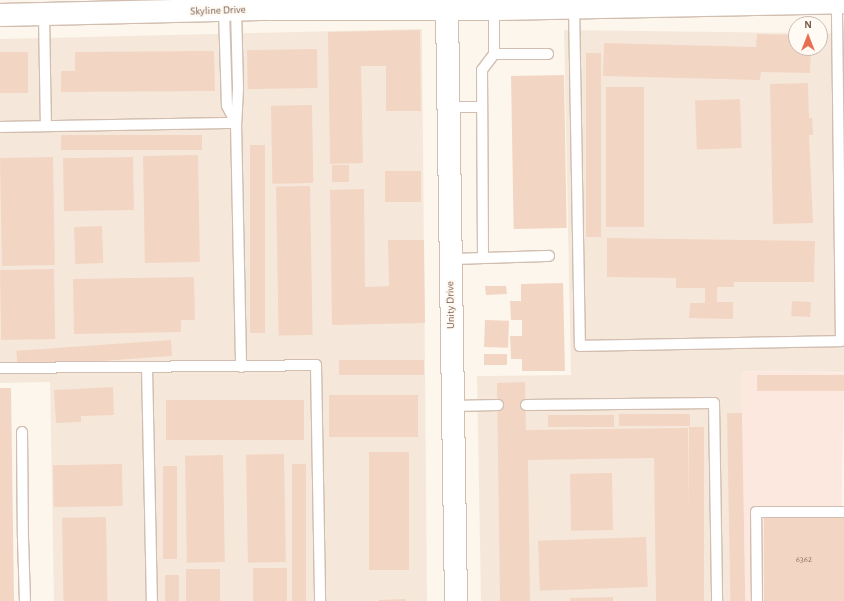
<!DOCTYPE html>
<style>
body{margin:0}
#map{position:relative;width:844px;height:601px;overflow:hidden;background:#fdf6ec;font-family:"Alegreya Sans",sans-serif}
div>[style]{position:absolute}
.residential>*{inset:0;background:#f5e8da}
.commercial>*{inset:0;background:#fde8e0;transform-origin:0 0}
.building>*{inset:0;background:#f3d5c3;transform-origin:0 0}
.roads{filter:drop-shadow(1px 0 #d1beb0) drop-shadow(-1px 0 #d1beb0) drop-shadow(0 1px #d1beb0) drop-shadow(0 -1px #d1beb0)}
.lane>*{height:10px;margin:-5px;padding:0 5px;transform-origin:5px;border-radius:5px;background:#fff}
.secondary>*{height:22px;margin:-11px;padding:0 11px;transform-origin:11px;border-radius:11px;background:#fff}
span{translate:-50% -50%;white-space:nowrap;text-align:center;line-height:1.15;-webkit-text-stroke:4px #fffaf3;paint-order:stroke}
.number-label{font-size:9px;color:#987a6a}
.number-label span{-webkit-text-stroke-width:0}
.street-label{font-size:11px;color:#7a5c4d}
.north{position:absolute;left:788px;top:16px;width:40px;height:40px;box-sizing:border-box;background:#fffaf3;border:1px solid #cabbb1;border-radius:50%;rotate:0deg;font-size:11px;font-weight:700;line-height:16px;text-align:center;color:#7a5c4d}
.north::after{content:'';display:block;margin:auto;width:14px;height:18px;background:#e76f51;clip-path:polygon(50% 0,100% 100%,50% 72%,0 100%)}
</style>
<div id="map">
<div class="residential">
<div style="clip-path:polygon(422px 29px,427px 601px,54px 601px,50px 382px,0 383px,0 39px)"></div>
<div style="clip-path:polygon(564px 30px,796px 33px,796px 48px,820px 48px,820px 33px,844px 34px,844px 372px,742px 371px,746px 601px,481px 601px,477px 376px,571px 375px)"></div>
</div>
<div class="commercial">
<div style="left:742px;top:371px;width:102px;height:230px;rotate:1deg"></div>
</div>
<div class="building">
<div style="clip-path:polygon(420px 30px,421px 111px,386px 111px,386px 66px,361px 66px,363px 163px,330px 164px,328px 32px)"></div>
<div style="clip-path:polygon(757px 34px,796px 35px,796px 48px,811px 48px,810px 73px,761px 72px,760px 80px,603px 76px,604px 43px,756px 47px)"></div>
<div style="left:317px;top:49px;width:39px;height:70px;rotate:89deg"></div>
<div style="clip-path:polygon(214px 51px,215px 91px,61px 92px,61px 71px,75px 71px,75px 52px)"></div>
<div style="left:28px;top:52px;width:41px;height:28px;rotate:90deg"></div>
<div style="left:586px;top:53px;width:15px;height:184px"></div>
<div style="left:564px;top:75px;width:153px;height:53px;rotate:89deg"></div>
<div style="clip-path:polygon(808px 83px,809px 118px,812px 118px,813px 135px,809px 135px,813px 223px,773px 224px,770px 84px)"></div>
<div style="left:606px;top:87px;width:38px;height:140px"></div>
<div style="left:740px;top:99px;width:49px;height:45px;rotate:88deg"></div>
<div style="left:312px;top:105px;width:78px;height:41px;rotate:89deg"></div>
<div style="left:202px;top:135px;width:15px;height:141px;rotate:90deg"></div>
<div style="left:250px;top:145px;width:15px;height:188px"></div>
<div style="left:198px;top:155px;width:107px;height:55px;rotate:89deg"></div>
<div style="left:53px;top:157px;width:108px;height:53px;rotate:89deg"></div>
<div style="left:133px;top:157px;width:53px;height:70px;rotate:89deg"></div>
<div style="left:332px;top:165px;width:17px;height:17px"></div>
<div style="left:421px;top:171px;width:31px;height:36px;rotate:90deg"></div>
<div style="left:310px;top:186px;width:149px;height:34px;rotate:89deg"></div>
<div style="clip-path:polygon(364px 189px,365px 287px,389px 286px,388px 240px,424px 240px,425px 323px,332px 325px,330px 190px)"></div>
<div style="left:102px;top:226px;width:37px;height:28px;rotate:88deg"></div>
<div style="clip-path:polygon(607px 238px,815px 241px,814px 282px,734px 282px,734px 287px,717px 287px,717px 302px,733px 302px,733px 319px,689px 318px,690px 303px,705px 303px,705px 288px,676px 288px,676px 278px,607px 277px)"></div>
<div style="left:54px;top:269px;width:70px;height:54px;rotate:89deg"></div>
<div style="clip-path:polygon(194px 277px,195px 320px,181px 320px,181px 332px,74px 334px,73px 279px)"></div>
<div style="clip-path:polygon(563px 283px,565px 371px,522px 371px,522px 359px,511px 359px,510px 336px,522px 336px,522px 320px,511px 320px,510px 301px,521px 301px,521px 284px)"></div>
<div style="clip-path:polygon(485px 286px,506px 286px,507px 294px,486px 295px)"></div>
<div style="left:792px;top:301px;width:19px;height:15px;rotate:3deg"></div>
<div style="left:485px;top:320px;width:24px;height:27px;rotate:2deg"></div>
<div style="left:171px;top:340px;width:16px;height:155px;rotate:86deg"></div>
<div style="left:484px;top:354px;width:23px;height:11px"></div>
<div style="left:424px;top:360px;width:15px;height:85px;rotate:90deg"></div>
<div style="left:844px;top:375px;width:16px;height:87px;rotate:90deg"></div>
<div style="clip-path:polygon(525px 382px,526px 430px,688px 428px,690px 601px,656px 601px,654px 458px,528px 460px,530px 601px,500px 601px,497px 383px)"></div>
<div style="clip-path:polygon(113px 387px,114px 415px,81px 416px,81px 422px,56px 423px,54px 390px)"></div>
<div style="clip-path:polygon(0 388px,11px 388px,14px 601px,0 601px)"></div>
<div style="left:418px;top:395px;width:42px;height:89px;rotate:90deg"></div>
<div style="left:304px;top:400px;width:40px;height:138px;rotate:90deg"></div>
<div style="left:742px;top:413px;width:188px;height:15px;rotate:89deg"></div>
<div style="left:690px;top:414px;width:12px;height:71px;rotate:90deg"></div>
<div style="left:614px;top:415px;width:12px;height:66px;rotate:90deg"></div>
<div style="left:689px;top:427px;width:15px;height:174px"></div>
<div style="left:369px;top:452px;width:40px;height:118px"></div>
<div style="left:284px;top:454px;width:108px;height:38px;rotate:89deg"></div>
<div style="left:223px;top:455px;width:107px;height:38px;rotate:89deg"></div>
<div style="left:122px;top:464px;width:42px;height:69px;rotate:89deg"></div>
<div style="left:292px;top:464px;width:14px;height:137px"></div>
<div style="left:163px;top:466px;width:14px;height:93px"></div>
<div style="left:612px;top:473px;width:57px;height:42px;rotate:89deg"></div>
<div style="left:106px;top:517px;width:84px;height:44px;rotate:89deg"></div>
<div style="left:844px;top:517px;width:84px;height:80px;rotate:90deg"></div>
<div style="left:646px;top:537px;width:50px;height:108px;rotate:88deg"></div>
<div style="left:253px;top:568px;width:34px;height:33px"></div>
<div style="left:220px;top:569px;width:32px;height:34px;rotate:90deg"></div>
<div style="left:165px;top:575px;width:14px;height:26px"></div>
<div style="clip-path:polygon(613px 597px,613px 601px,570px 601px,570px 598px)"></div>
<div style="clip-path:polygon(405px 599px,406px 601px,379px 601px,379px 600px)"></div>
</div>
<div class="roads">
<div class="lane">
<div style="left:574px;top:7px;width:339px;rotate:89deg"></div>
<div style="left:580px;top:346px;width:261px;rotate:-1.1deg"></div>
<div style="left:841px;top:341px;width:338px;rotate:-90.7deg"></div>
<div style="left:236px;top:10px;width:79px;rotate:88.5deg"></div>
<div style="left:238px;top:89px;width:34px;rotate:93deg"></div>
<div style="left:236px;top:123px;width:244px;rotate:88.8deg"></div>
<div style="left:224px;top:11px;width:95px;rotate:88.2deg"></div>
<div style="left:227px;top:106px;width:19px;rotate:62deg"></div>
<div style="left:44px;top:15px;width:111px;rotate:89deg"></div>
<div style="left:494px;top:54px;width:54px"></div>
<div style="left:449px;top:107px;width:33px"></div>
<div style="left:0;top:127px;width:236px;rotate:-1deg"></div>
<div style="left:483px;top:258px;width:188px;rotate:-90.3deg"></div>
<div style="left:482px;top:70px;width:20px;rotate:-53deg"></div>
<div style="left:494px;top:54px;width:45px;rotate:-90deg"></div>
<div style="left:451px;top:259px;width:98px;rotate:-1.8deg"></div>
<div style="left:147px;top:367px;width:234px;rotate:88.8deg"></div>
<div style="left:0;top:368px;width:316px;rotate:-0.5deg"></div>
<div style="left:316px;top:365px;width:236px;rotate:89deg"></div>
<div style="left:526px;top:405px;width:188px;rotate:-0.6deg"></div>
<div style="left:714px;top:403px;width:198px;rotate:89.1deg"></div>
<div style="left:453px;top:406px;width:45px;rotate:-1.3deg"></div>
<div style="left:22px;top:432px;width:106px;rotate:89.5deg"></div>
<div style="left:23px;top:538px;width:63px;rotate:88.2deg"></div>
<div style="left:757px;top:601px;width:89px;rotate:-90.6deg"></div>
<div style="left:756px;top:512px;width:88px"></div>
</div>
<div class="secondary">
<div style="left:447px;top:9px;width:592px;rotate:89.13deg"></div>
<div style="left:0;top:15px;width:271px;rotate:-1.3deg"></div>
<div style="left:271px;top:9px;width:223px"></div>
<div style="left:494px;top:9px;width:350px;rotate:-1.1deg"></div>
</div>
</div>
<div class="number-label">
<span style="left:804px;top:560px">6362</span>
</div>
<div class="street-label">
<span style="left:218px;top:11px;rotate:-2deg">Skyline Drive</span>
<span style="left:451px;top:305px;rotate:-91deg">Unity Drive</span>
</div>
<div class="north">N</div>
</div>
